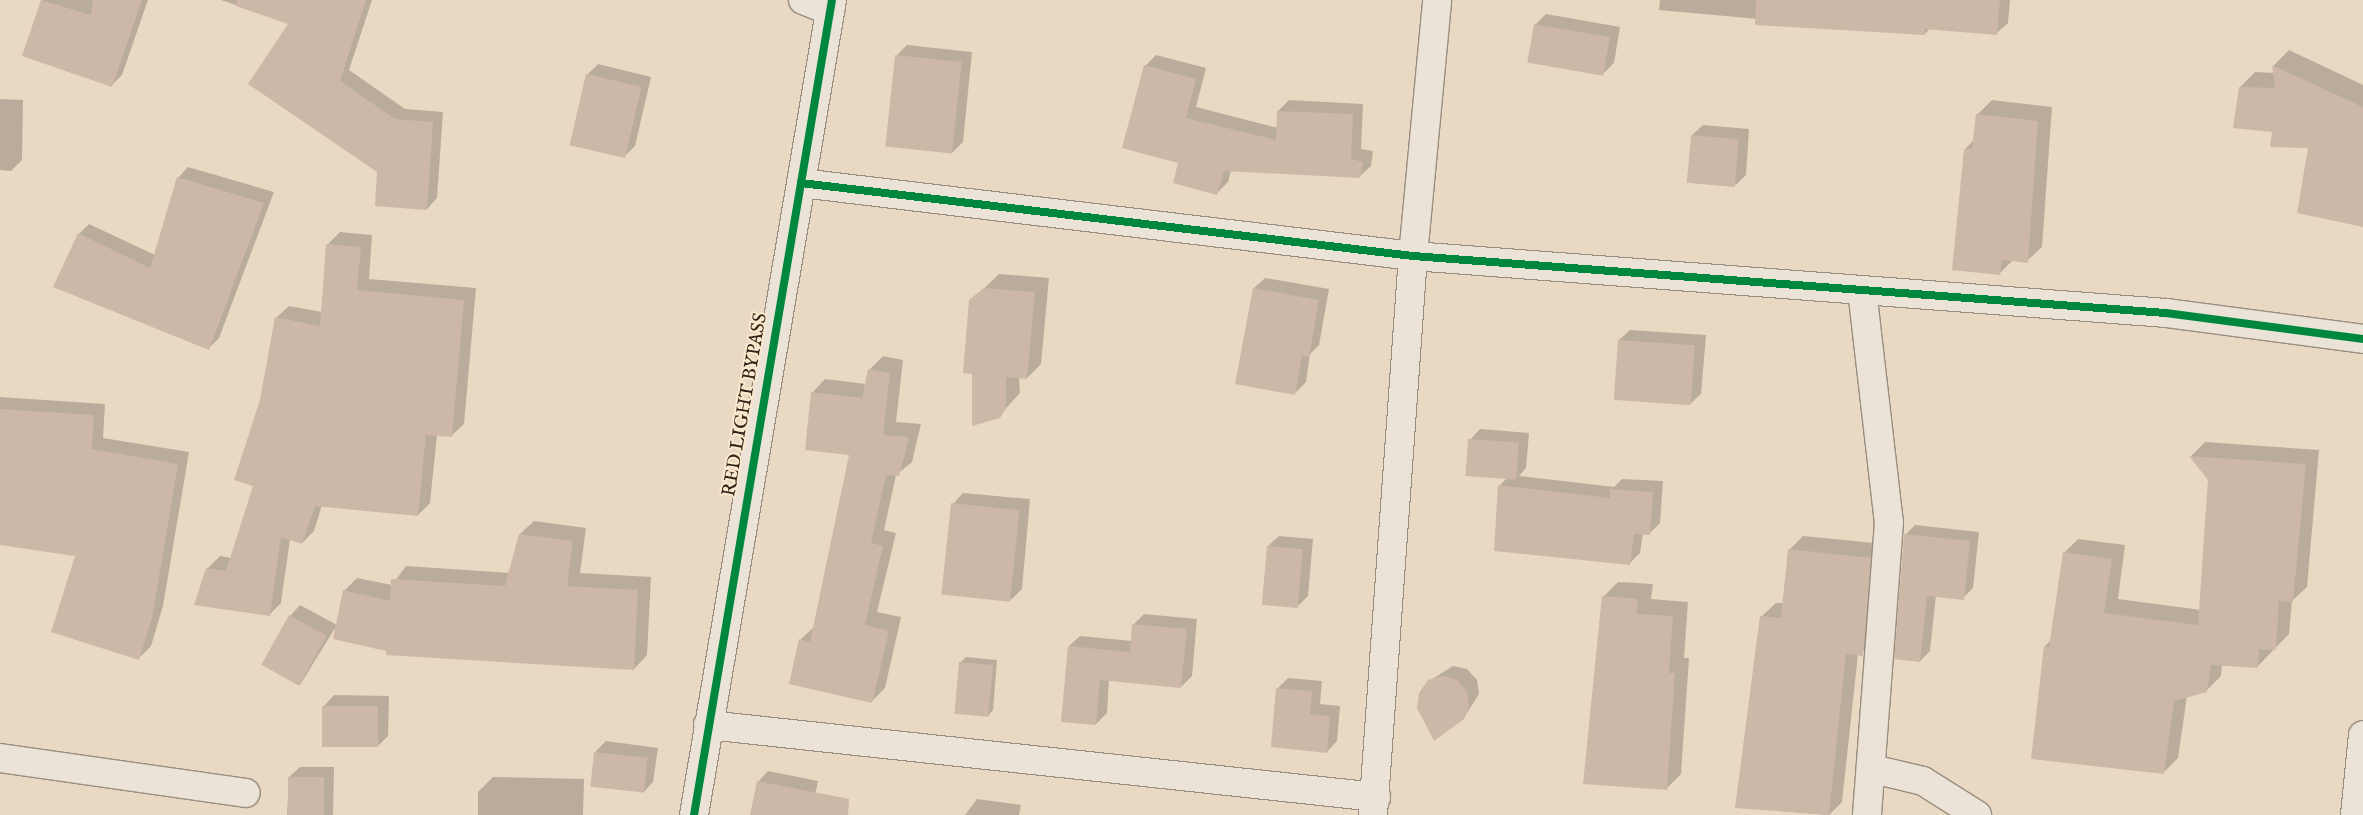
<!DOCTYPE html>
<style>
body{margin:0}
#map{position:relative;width:2363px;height:815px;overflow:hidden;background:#e9d8c2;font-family:"IM FELL English",serif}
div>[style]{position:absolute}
.shadow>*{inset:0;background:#0003}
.building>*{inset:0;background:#cdb7a6;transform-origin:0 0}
.roads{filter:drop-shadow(1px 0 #988d7f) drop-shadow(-1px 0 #988d7f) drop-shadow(0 1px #988d7f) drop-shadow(0 -1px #988d7f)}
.street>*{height:28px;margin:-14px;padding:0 14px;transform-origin:14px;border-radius:14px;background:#ece3d8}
.cycleway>*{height:8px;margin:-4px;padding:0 4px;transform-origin:4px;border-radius:4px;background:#00873e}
span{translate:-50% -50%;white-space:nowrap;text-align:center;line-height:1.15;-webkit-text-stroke:4px #fbe8cd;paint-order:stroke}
.street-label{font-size:19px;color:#2e2317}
</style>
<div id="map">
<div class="shadow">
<div style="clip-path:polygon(42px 0,148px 0,122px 75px,111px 86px,23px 55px)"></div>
<div style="clip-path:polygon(221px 0,372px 0,349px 70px,405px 109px,443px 112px,437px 198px,427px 209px,378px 171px,290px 23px)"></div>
<div style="clip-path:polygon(1660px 0,2010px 0,2008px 23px,1996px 34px,1930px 28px,1925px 34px,1659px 10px)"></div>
<div style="clip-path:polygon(1546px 14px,1620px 27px,1614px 63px,1603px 74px,1535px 25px)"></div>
<div style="clip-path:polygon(907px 45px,972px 52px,963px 142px,952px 153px,896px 56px)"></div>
<div style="clip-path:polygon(2289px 50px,2363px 85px,2363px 221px,2310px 146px,2273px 131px,2240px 87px,2255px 72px,2275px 73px,2274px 65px)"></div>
<div style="clip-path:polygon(1156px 55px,1206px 68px,1196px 107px,1278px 128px,1278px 111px,1289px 100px,1363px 104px,1361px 149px,1373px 151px,1371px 166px,1360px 176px,1231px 170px,1228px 182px,1217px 193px,1180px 162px,1145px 66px)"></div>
<div style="clip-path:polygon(598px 64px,651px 77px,635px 146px,624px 157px,587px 75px)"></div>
<div style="clip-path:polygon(0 99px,23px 100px,22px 160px,11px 171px,0 170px)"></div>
<div style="clip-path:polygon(1992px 100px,2052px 107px,2042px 247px,2027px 261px,2013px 260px,2000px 273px,1965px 149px,1974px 140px,1977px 115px)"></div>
<div style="clip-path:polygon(1703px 125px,1749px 129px,1746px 175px,1736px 185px,1692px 135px)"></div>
<div style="clip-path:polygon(188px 167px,274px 192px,219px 338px,208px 349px,79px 234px,89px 224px,155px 255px,178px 178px)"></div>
<div style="clip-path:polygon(340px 232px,372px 235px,369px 279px,476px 288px,464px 424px,451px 436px,437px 435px,430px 503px,418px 515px,322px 505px,314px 531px,302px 543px,290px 539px,281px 603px,269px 615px,207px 569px,220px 556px,231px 558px,254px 485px,261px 401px,276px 318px,289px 306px,322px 312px,328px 244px)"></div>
<div style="clip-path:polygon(999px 274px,1049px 278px,1041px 364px,1027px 378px,1019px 377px,1020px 393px,999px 416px,971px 301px)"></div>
<div style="clip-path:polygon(1265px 278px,1329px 289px,1319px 345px,1310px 354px,1306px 382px,1295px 393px,1254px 288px)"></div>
<div style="clip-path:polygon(1630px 330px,1706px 335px,1701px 394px,1690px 404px,1619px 340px)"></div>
<div style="clip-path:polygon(883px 356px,903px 360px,896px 422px,921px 424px,912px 462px,896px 475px,884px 530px,896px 533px,877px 612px,901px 617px,885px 688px,872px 701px,800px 640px,814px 627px,851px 453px,812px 393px,825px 379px,866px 384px,869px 370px)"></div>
<div style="clip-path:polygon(0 397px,105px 404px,103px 438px,189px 452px,163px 606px,151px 646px,139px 658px,77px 555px,0 544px)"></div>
<div style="clip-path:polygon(1480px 429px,1529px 433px,1526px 468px,1519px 476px,1614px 487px,1622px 479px,1663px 481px,1660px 523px,1649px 534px,1643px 533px,1640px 553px,1630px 563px,1500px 485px,1507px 478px,1470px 440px)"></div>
<div style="clip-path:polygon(2205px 442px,2319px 450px,2307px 587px,2292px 601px,2289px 634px,2257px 667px,2222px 665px,2221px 676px,2207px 690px,2187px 696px,2178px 758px,2164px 772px,2045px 646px,2051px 640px,2064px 553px,2078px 539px,2125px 545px,2118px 599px,2201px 610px,2209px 480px,2191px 456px)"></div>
<div style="clip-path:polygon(963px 493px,1030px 499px,1022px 589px,1011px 600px,953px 504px)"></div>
<div style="clip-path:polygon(534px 521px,586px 528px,580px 573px,651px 577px,647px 655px,634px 669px,387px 650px,335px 628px,300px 685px,290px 616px,300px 605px,337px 625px,344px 591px,357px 578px,392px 585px,406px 566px,510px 573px,520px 534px)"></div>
<div style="clip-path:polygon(1915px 525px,1979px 532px,1973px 588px,1963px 598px,1936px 595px,1930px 651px,1920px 661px,1905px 535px)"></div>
<div style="clip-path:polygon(1279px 536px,1313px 539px,1308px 596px,1297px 607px,1268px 546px)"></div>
<div style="clip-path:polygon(1803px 536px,1884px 544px,1877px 641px,1858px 654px,1842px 802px,1829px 815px,1737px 807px,1761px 617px,1776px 603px,1784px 603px,1789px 550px)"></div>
<div style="clip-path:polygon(1618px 582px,1653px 584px,1651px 599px,1688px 602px,1684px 658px,1689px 658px,1681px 774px,1666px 789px,1603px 597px)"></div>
<div style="clip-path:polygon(1144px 614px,1197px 619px,1192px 676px,1181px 687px,1109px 680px,1107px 713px,1096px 724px,1069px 646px,1080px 636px,1132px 641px,1133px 625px)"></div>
<div style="clip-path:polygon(966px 657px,997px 660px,993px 710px,988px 716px,960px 663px)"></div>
<div style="clip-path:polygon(1453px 666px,1467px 669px,1477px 680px,1479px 694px,1463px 719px,1429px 681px)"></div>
<div style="clip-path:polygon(1288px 678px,1322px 681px,1320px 704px,1340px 706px,1337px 741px,1327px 752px,1277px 689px)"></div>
<div style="clip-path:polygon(334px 695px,389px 696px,388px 736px,378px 746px,324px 706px)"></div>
<div style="clip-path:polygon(606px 741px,658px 748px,653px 782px,643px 793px,595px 752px)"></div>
<div style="clip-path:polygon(300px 767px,334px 767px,333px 815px,287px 815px,289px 777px)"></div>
<div style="clip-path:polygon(768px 771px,818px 781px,811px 815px,751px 815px,758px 782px)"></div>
<div style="clip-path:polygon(493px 777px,584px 779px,583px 815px,478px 815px,478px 792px)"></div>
<div style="clip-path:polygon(977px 799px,1021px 805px,1019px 815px,965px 815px)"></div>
</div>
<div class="building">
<div style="clip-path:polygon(41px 0,91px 15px,93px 0,142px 0,112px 87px,22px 56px)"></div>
<div style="clip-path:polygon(237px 0,366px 0,340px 81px,395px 119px,433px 122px,427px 210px,375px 206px,377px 172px,248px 84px,288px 24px,236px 6px)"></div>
<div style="clip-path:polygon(1756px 0,2000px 0,1997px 35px,1925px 29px,1925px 35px,1755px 25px)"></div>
<div style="left:1534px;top:24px;width:77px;height:39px;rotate:10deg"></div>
<div style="left:895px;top:55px;width:67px;height:92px;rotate:6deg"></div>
<div style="clip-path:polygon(1144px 65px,1196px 79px,1186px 118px,1276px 140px,1277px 111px,1353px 114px,1351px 159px,1363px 162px,1360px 178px,1224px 171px,1217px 195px,1173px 183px,1178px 163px,1122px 148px)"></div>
<div style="clip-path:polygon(2272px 65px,2363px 107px,2363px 227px,2297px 213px,2308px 148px,2270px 147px,2272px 132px,2233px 128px,2239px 87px,2275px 88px)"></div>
<div style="left:586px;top:74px;width:57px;height:73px;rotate:13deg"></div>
<div style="clip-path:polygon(1976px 114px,2038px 121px,2028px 263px,2002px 260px,2000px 275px,1952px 270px,1964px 149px,1972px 149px)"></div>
<div style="left:1691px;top:135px;width:48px;height:48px;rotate:5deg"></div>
<div style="clip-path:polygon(177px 177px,264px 203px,209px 350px,53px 287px,78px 233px,150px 268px)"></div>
<div style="clip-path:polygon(326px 244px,361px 247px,357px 290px,464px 300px,452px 437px,426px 435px,418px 516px,315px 506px,302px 544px,281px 537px,270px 616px,194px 605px,206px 568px,226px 571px,253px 486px,234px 480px,260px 400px,275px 317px,320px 326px)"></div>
<div style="clip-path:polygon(984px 288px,1035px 292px,1027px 379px,1006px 377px,1006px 408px,1000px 418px,972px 426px,972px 374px,963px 373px,969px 300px)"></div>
<div style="clip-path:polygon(1253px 288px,1319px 300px,1309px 357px,1302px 356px,1295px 395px,1235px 384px)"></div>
<div style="left:1618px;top:340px;width:77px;height:60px;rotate:4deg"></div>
<div style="clip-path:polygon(868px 369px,890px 373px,883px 435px,909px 437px,899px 476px,886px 475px,871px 543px,883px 546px,865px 625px,889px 631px,872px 703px,789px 684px,799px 639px,810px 642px,849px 455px,805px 450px,811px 392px,862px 398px)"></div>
<div style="clip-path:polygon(0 409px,94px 415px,92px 449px,178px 464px,152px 618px,139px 660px,51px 632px,75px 556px,0 545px)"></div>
<div style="left:1468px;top:439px;width:51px;height:37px;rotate:4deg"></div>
<div style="clip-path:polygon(2189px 456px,2306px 464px,2293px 602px,2279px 601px,2276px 650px,2259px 649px,2258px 668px,2211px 665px,2207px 692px,2174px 701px,2164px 774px,2031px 759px,2044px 646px,2049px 647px,2063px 552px,2112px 559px,2104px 613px,2198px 625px,2208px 480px)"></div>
<div style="clip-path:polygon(1498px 485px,1610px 498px,1610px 489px,1653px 492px,1650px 535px,1634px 534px,1630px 565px,1494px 551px)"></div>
<div style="left:951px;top:503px;width:69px;height:92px;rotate:6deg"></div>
<div style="clip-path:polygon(519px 534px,573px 541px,567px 586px,638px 590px,634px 670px,386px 655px,386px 651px,333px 639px,343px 590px,390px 601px,391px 579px,505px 586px)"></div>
<div style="clip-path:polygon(1904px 534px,1970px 541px,1964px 600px,1927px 596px,1920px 662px,1894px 659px)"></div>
<div style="left:1267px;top:546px;width:36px;height:59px;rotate:5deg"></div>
<div style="clip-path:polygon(1788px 549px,1871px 558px,1863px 656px,1846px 654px,1829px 815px,1735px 808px,1760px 616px,1781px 618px)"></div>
<div style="clip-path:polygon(1602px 596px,1638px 599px,1637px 614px,1673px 616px,1669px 673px,1675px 673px,1667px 790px,1583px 784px)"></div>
<div style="left:289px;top:615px;width:43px;height:57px;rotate:29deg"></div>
<div style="clip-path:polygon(1132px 624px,1187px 629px,1181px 688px,1100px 680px,1096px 725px,1061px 722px,1068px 646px,1130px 652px)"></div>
<div style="left:959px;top:662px;width:34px;height:52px;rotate:5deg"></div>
<div style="clip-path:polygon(1442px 676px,1456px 679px,1467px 691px,1469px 706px,1464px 719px,1434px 741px,1417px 708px,1419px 693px,1428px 680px)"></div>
<div style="clip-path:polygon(1276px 688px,1312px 691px,1310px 714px,1330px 716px,1327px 753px,1271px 747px)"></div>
<div style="left:322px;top:706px;width:56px;height:41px"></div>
<div style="left:594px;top:752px;width:54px;height:35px;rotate:6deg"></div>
<div style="left:288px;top:777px;width:36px;height:38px"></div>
<div style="clip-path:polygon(757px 781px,849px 799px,848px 815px,750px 815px)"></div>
</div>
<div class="roads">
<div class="street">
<div style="left:803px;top:0;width:29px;rotate:22deg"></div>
<div style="left:801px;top:183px;width:616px;rotate:6.8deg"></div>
<div style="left:1413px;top:256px;width:755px;rotate:4.33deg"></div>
<div style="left:2166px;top:313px;width:199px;rotate:7.5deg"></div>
<div style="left:1862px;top:290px;width:234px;rotate:83.4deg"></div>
<div style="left:1889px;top:522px;width:294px;rotate:94.3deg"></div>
<div style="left:708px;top:725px;width:672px;rotate:6.15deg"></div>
<div style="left:0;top:758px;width:248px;rotate:8.1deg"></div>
<div style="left:1873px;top:769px;width:51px;rotate:13.5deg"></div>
<div style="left:1923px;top:781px;width:64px;rotate:32.2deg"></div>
<div style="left:694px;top:815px;width:827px;rotate:-80.39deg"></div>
<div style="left:1373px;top:815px;width:560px;rotate:-85.91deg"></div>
<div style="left:1413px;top:256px;width:257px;rotate:-84.6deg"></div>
<div style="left:2355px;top:815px;width:80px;rotate:-84.3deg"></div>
</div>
</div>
<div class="cycleway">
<div style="left:801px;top:183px;width:616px;rotate:6.8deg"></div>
<div style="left:1413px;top:256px;width:755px;rotate:4.33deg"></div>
<div style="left:2166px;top:313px;width:199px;rotate:7.5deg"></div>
<div style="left:694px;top:815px;width:827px;rotate:-80.39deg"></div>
</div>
<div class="street-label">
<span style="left:746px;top:405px;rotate:-80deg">RED LIGHT BYPASS</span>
</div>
</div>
